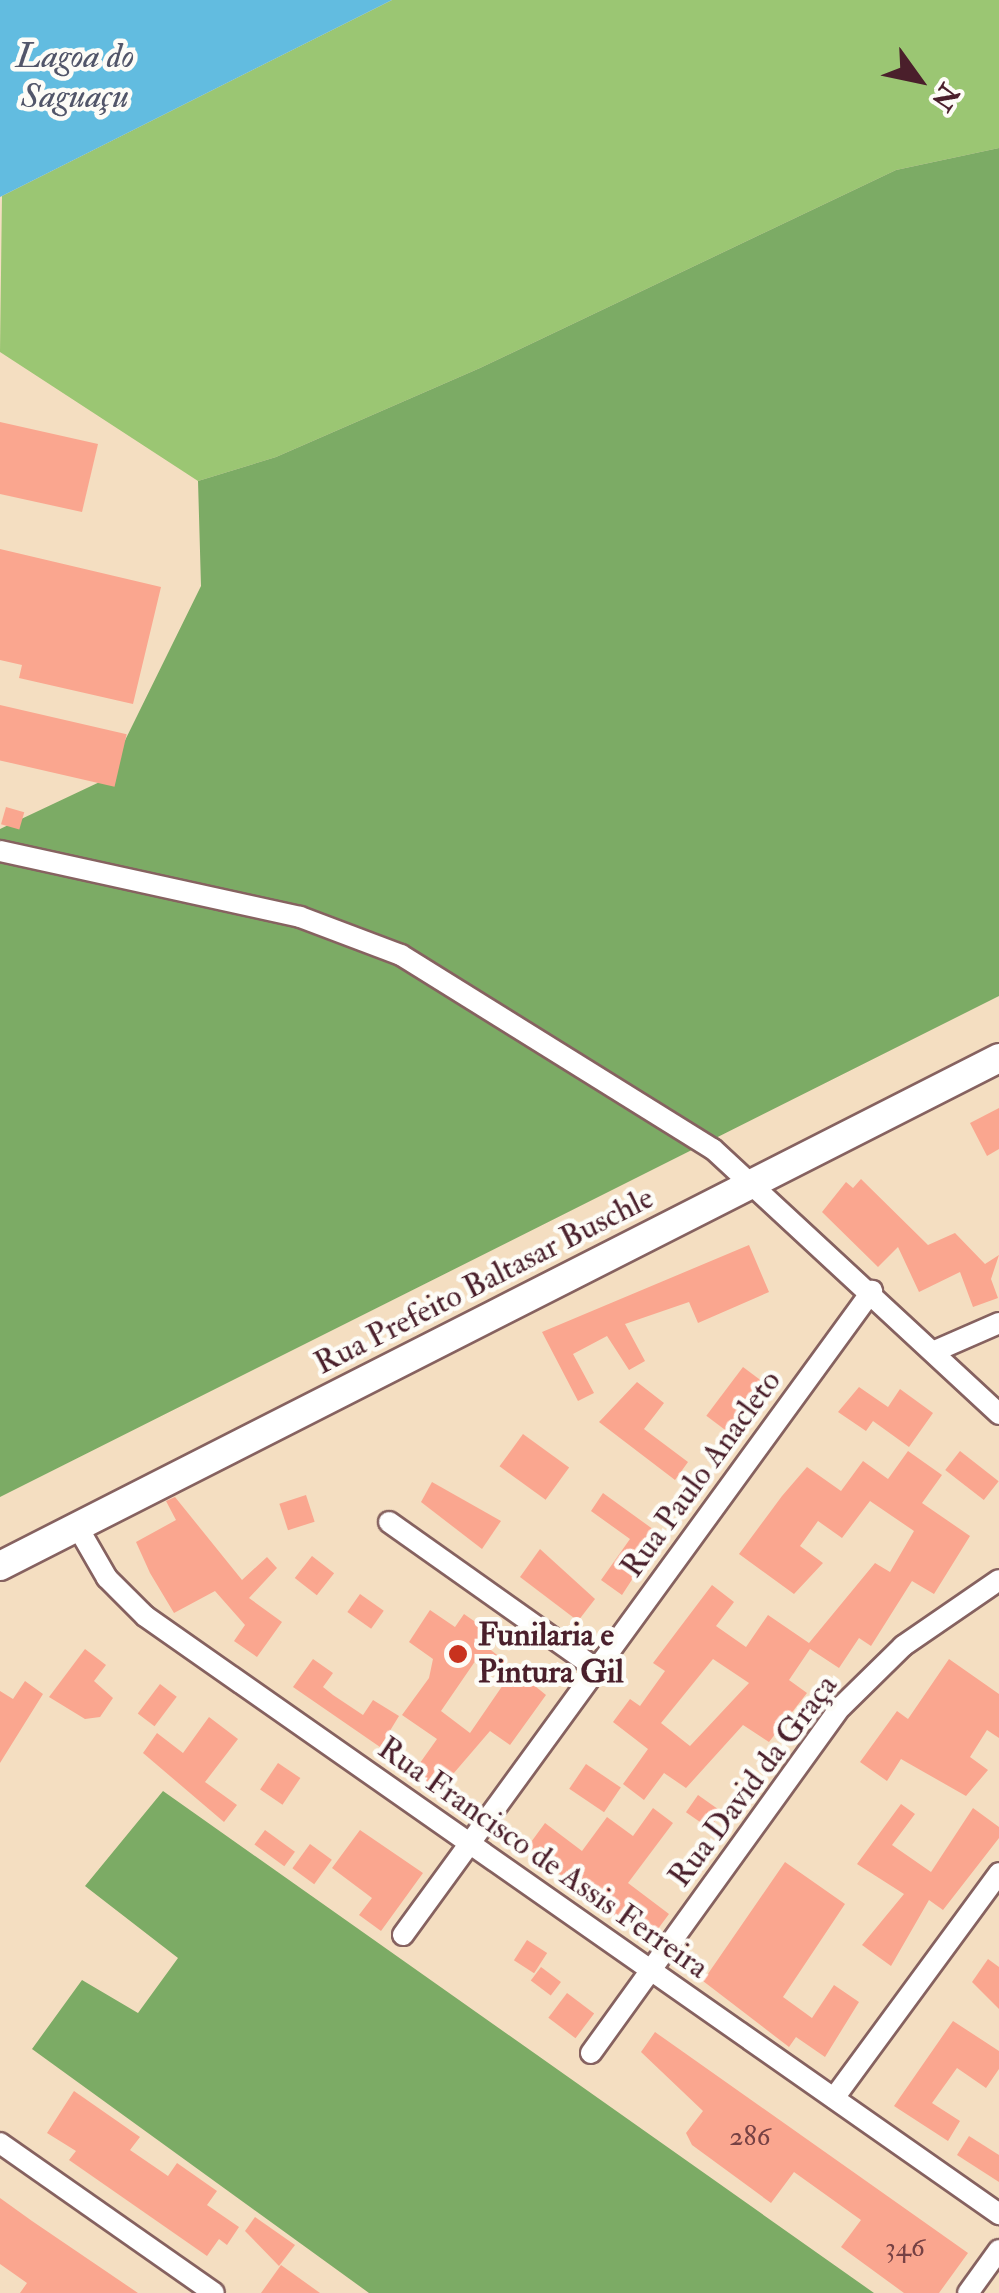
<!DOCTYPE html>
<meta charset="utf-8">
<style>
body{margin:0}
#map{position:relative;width:999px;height:2293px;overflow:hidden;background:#f4dec1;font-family:"IM FELL Double Pica",serif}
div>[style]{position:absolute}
.green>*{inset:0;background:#9bc673}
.forest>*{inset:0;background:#7cab65}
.water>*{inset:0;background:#62bce0}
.building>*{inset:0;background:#faa68f;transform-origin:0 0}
.roads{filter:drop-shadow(2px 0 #866260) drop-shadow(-2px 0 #866260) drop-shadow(0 2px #866260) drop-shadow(0 -2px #866260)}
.minor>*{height:20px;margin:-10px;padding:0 10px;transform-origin:10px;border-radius:10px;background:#fff}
.secondary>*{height:28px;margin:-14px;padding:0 14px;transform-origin:14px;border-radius:14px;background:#fff}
.dots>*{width:28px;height:28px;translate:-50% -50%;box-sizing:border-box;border:5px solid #fdfcf7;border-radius:50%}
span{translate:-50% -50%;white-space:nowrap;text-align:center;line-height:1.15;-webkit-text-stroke:9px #fdfcf7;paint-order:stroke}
.number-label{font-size:28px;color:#764144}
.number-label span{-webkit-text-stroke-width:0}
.street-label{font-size:32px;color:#4a1f2b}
.poi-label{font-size:32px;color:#4a1f2b;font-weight:700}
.left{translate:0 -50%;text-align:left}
.water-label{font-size:35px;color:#52566a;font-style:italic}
.north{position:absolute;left:869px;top:30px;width:100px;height:100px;-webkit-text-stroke:8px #fdfcf7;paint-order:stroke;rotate:123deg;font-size:28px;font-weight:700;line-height:40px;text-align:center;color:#4a1f2b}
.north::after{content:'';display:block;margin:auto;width:35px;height:45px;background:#4a1f2b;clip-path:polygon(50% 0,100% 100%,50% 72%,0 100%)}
</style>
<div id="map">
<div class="green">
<div style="clip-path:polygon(392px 0,999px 0,999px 148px,896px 170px,480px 368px,276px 457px,198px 481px,0 352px,2px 196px)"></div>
</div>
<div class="forest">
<div style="clip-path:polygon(999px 148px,999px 996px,0 1497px,0 829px,106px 779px,201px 586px,198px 481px,276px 457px,480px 368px,896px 170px)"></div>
<div style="clip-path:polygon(163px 1791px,874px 2293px,369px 2293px,32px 2049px,82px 1980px,138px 2013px,178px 1958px,85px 1886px)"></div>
</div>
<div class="water">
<div style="clip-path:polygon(0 0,392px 0,0 197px)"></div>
</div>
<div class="building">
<div style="clip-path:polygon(0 422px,98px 444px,82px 512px,0 494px)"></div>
<div style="clip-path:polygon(0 549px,161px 587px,133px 704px,19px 678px,22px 665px,0 660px)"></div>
<div style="left:0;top:705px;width:130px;height:54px;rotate:13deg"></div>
<div style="left:6px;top:807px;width:19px;height:18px;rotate:16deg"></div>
<div style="clip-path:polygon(999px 1108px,999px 1149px,987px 1156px,970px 1123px)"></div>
<div style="clip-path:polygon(861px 1179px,928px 1245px,955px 1233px,985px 1264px,999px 1255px,991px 1279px,998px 1298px,973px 1307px,960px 1272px,919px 1292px,898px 1247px,878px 1267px,822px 1212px,846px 1182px,853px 1188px)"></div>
<div style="clip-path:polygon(749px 1245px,769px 1292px,698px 1323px,689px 1302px,625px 1324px,645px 1361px,629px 1370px,607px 1336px,573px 1354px,594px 1393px,578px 1401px,542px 1332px)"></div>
<div style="left:743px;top:1367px;width:35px;height:61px;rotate:37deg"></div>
<div style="clip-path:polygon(637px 1382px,664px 1403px,644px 1429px,688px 1462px,675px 1480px,599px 1422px)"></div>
<div style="clip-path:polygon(859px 1387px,888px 1407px,900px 1389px,933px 1413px,909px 1447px,873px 1421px,866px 1431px,838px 1412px)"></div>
<div style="left:523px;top:1434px;width:57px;height:40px;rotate:36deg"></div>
<div style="clip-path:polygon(evenodd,908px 1451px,942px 1475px,922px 1503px,970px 1536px,934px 1594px,912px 1581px,871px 1646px,859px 1638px,839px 1668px,810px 1649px,789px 1680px,807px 1693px,769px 1742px,743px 1725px,686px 1788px,664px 1773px,644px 1800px,623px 1784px,648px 1749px,613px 1722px,630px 1699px,640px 1706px,665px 1671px,653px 1663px,712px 1585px,734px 1602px,716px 1626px,746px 1647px,768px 1615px,809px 1643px,875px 1563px,890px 1572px,914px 1531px,870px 1501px,842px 1538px,818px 1521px,800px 1546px,823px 1563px,794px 1594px,739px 1554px,782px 1496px,807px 1467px,841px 1491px,863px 1461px,888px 1479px,908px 1451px,713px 1659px,749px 1683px,690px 1746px,661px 1723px,713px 1659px)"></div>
<div style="left:960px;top:1451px;width:49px;height:24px;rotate:38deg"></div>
<div style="clip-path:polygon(432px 1482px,501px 1521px,482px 1549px,421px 1502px)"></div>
<div style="clip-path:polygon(603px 1493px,661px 1535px,622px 1595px,601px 1580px,630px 1539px,591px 1511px)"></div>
<div style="left:306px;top:1495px;width:28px;height:28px;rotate:72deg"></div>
<div style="clip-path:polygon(175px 1497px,242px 1580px,267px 1557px,277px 1568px,249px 1598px,282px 1622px,257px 1657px,234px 1641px,245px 1625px,215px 1591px,174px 1613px,150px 1573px,136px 1542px,176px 1520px,166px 1501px)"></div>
<div style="clip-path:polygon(540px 1549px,595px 1599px,578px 1621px,520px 1577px)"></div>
<div style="left:312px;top:1556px;width:28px;height:28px;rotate:38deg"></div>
<div style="left:360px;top:1594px;width:29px;height:22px;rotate:35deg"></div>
<div style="clip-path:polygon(evenodd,430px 1610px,455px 1627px,464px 1614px,494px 1635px,486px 1646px,546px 1695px,510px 1745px,490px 1731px,435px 1795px,410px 1777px,437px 1739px,402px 1715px,429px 1678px,433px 1659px,409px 1642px,430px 1610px,478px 1657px,505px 1682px,470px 1733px,441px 1711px,478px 1657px)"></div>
<div style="clip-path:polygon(85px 1649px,106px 1665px,94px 1681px,113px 1698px,100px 1717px,85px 1719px,49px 1697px)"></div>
<div style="clip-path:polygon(313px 1659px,333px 1673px,323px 1687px,333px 1695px,363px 1715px,373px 1700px,399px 1716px,380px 1747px,293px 1687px)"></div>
<div style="clip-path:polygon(949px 1659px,999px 1694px,999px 1738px,987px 1730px,970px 1757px,988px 1770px,966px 1796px,901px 1759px,887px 1781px,860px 1762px,897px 1711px,908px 1719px)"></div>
<div style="clip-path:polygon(25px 1681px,43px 1694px,0 1763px,0 1691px,13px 1699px)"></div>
<div style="left:160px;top:1684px;width:21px;height:37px;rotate:37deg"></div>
<div style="clip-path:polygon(209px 1717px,238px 1739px,205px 1782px,237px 1805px,224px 1822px,143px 1753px,157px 1733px,183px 1753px)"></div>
<div style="left:278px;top:1763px;width:27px;height:32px;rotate:34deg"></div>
<div style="left:586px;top:1764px;width:42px;height:30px;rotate:34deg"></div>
<div style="left:698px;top:1795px;width:29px;height:21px;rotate:35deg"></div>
<div style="clip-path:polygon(901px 1804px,915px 1814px,892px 1845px,931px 1872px,973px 1808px,999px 1827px,999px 1838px,943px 1910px,929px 1900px,891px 1966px,862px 1945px,904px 1894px,857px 1864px)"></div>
<div style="clip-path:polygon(653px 1808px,673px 1823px,628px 1883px,669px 1914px,649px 1941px,526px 1849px,545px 1823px,582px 1851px,607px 1817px,633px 1836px)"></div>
<div style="left:265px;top:1830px;width:37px;height:18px;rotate:36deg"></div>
<div style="clip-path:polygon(360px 1830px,423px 1873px,381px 1931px,359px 1915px,372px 1898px,332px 1868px)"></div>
<div style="left:310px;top:1844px;width:27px;height:30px;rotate:36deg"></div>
<div style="clip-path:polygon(785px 1862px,845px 1904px,783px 1997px,812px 2018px,834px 1985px,859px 2002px,825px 2057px,796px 2037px,789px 2047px,703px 1981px)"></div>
<div style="left:527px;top:1940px;width:24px;height:24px;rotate:33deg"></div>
<div style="clip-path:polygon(988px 1959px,999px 1967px,999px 2009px,972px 1982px)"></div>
<div style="left:541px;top:1967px;width:25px;height:17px;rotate:37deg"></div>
<div style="left:567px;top:1993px;width:34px;height:31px;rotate:37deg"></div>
<div style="clip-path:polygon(953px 2021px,999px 2051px,999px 2069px,986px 2088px,957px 2068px,932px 2103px,960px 2121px,948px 2141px,894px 2106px)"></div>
<div style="clip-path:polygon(655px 2032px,968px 2253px,939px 2293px,904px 2293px,841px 2247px,861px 2220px,794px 2172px,771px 2203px,692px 2145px,686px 2133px,703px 2111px,641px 2052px)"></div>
<div style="clip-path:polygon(74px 2091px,140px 2137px,130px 2150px,168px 2176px,177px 2163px,217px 2191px,207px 2205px,239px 2227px,227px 2245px,219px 2239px,207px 2256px,69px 2160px,76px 2151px,47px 2133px)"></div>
<div style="clip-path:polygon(969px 2136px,999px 2155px,999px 2182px,957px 2155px)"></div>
<div style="clip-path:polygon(0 2198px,32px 2221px,138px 2293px,20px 2293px,27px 2283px,0 2264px)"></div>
<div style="clip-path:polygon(255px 2217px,295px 2245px,279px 2266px,245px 2231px)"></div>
<div style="clip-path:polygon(281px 2265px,320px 2293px,261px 2293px)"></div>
</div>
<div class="roads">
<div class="minor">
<div style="left:0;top:851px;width:307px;rotate:12.4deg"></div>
<div style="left:300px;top:917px;width:108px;rotate:20.6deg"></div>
<div style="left:401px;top:955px;width:367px;rotate:31.9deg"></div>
<div style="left:713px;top:1149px;width:390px;rotate:42.8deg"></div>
<div style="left:935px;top:1351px;width:70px;rotate:-23.6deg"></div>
<div style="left:389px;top:1522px;width:255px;rotate:35.3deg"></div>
<div style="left:77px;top:1526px;width:60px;rotate:60deg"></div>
<div style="left:107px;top:1578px;width:54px;rotate:45deg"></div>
<div style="left:145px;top:1616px;width:1043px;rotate:35deg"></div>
<div style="left:403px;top:1935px;width:797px;rotate:-53.94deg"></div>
<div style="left:591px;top:2053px;width:427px;rotate:-54.2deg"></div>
<div style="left:841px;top:1707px;width:87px;rotate:-44.5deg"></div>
<div style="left:903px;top:1646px;width:116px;rotate:-34.5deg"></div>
<div style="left:834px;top:2098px;width:279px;rotate:-53.7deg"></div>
<div style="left:0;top:2143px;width:261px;rotate:35deg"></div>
<div style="left:968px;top:2293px;width:53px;rotate:-54.2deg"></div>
</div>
<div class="secondary">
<div style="left:0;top:1566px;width:1121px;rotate:-26.95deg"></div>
</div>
</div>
<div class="dots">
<div style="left:458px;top:1654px;background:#c8321e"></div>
</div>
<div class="number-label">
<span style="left:750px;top:2137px">286</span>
<span style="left:905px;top:2248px">346</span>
</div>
<div class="street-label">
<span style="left:484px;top:1281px;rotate:-27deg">Rua Prefeito Baltasar Buschle</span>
<span style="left:701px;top:1474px;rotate:-54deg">Rua Paulo Anacleto</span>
<span style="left:753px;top:1781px;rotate:-53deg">Rua David da Graça</span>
<span style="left:543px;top:1858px;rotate:35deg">Rua Francisco de Assis Ferreira</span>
</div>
<div class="poi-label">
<span class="left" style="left:478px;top:1654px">Funilaria e<br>Pintura Gil</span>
</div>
<div class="water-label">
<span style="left:75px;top:76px">Lagoa do<br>Saguaçu</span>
</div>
<div class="north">N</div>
</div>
